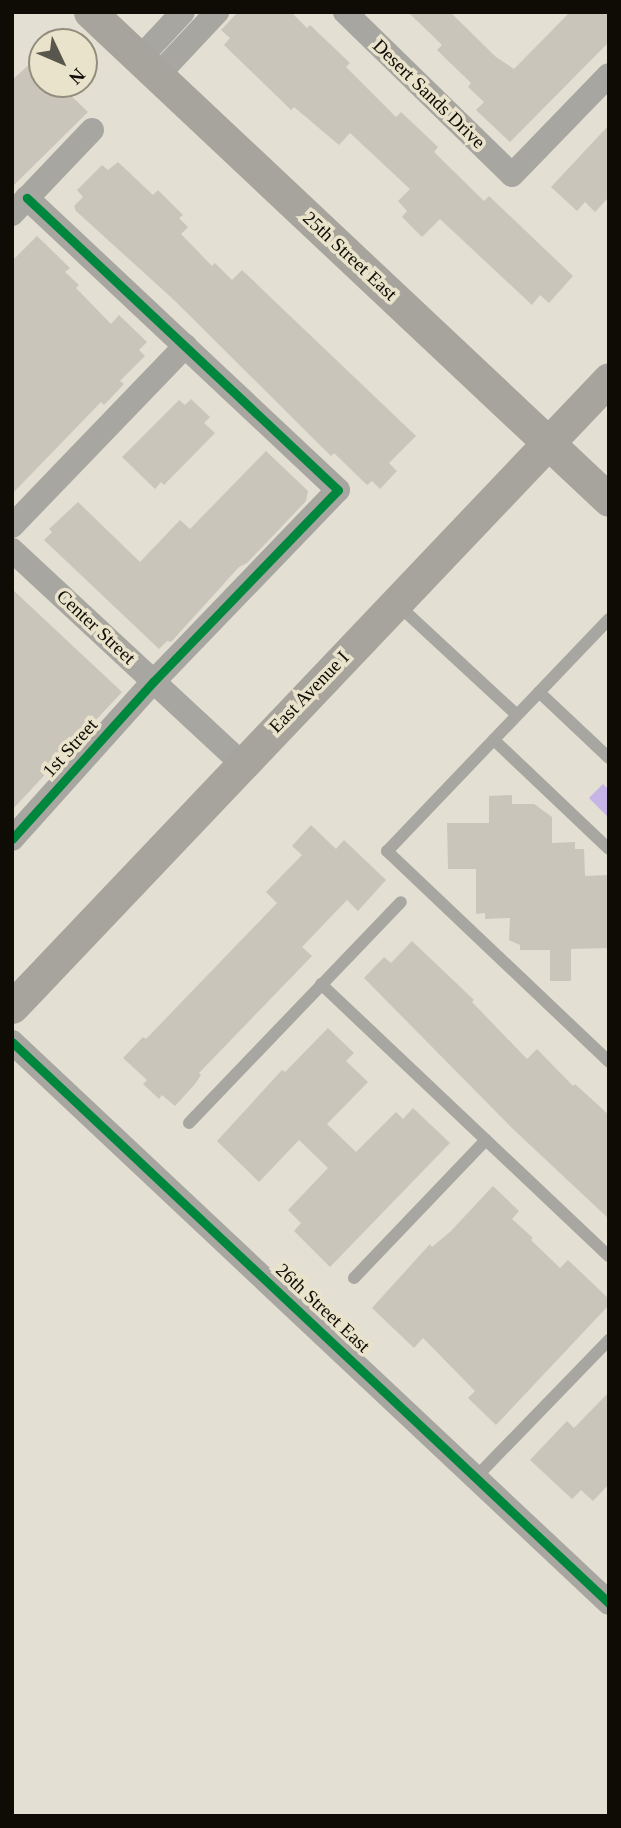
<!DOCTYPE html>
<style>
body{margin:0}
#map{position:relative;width:621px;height:1828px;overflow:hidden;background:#e3dfd2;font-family:"Times New Roman",serif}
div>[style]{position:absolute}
.water>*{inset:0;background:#c6b4e6}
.building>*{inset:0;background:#c9c5bb}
.lane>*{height:12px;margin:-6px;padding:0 6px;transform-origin:6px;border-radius:6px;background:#a8a6a1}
.street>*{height:24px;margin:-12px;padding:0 12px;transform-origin:12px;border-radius:12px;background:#a8a6a1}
.secondary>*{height:33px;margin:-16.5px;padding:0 16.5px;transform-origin:16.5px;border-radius:16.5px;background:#a7a49e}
.cycleway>*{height:9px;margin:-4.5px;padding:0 4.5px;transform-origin:4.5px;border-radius:4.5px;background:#00873e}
span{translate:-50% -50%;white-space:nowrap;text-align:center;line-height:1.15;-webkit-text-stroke:7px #eae3cb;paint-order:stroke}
.street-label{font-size:19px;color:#0f0c05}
.frame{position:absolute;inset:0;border:14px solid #0f0c05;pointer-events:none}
.north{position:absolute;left:28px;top:28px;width:70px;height:70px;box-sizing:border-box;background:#eae3cb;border:2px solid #928d7c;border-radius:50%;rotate:134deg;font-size:19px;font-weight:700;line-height:28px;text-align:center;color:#0f0c05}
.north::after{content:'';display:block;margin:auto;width:24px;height:32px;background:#59564d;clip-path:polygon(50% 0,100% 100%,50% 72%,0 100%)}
</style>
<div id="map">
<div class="water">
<div style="clip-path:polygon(603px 784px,609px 790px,609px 818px,589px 798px)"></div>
</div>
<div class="building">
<div style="clip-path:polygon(238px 12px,291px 12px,307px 28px,310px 25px,350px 63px,346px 67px,396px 117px,401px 112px,438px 147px,434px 152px,484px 201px,489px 196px,573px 276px,549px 303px,540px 295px,532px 305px,440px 219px,422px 237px,402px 217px,407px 211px,398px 201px,410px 189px,350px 133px,339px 145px,294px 107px,291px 110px,224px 45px,230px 38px,221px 30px)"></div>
<div style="clip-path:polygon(408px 12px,450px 12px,496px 57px,514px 69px,570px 12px,609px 12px,609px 42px,510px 142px,476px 110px,484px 102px,468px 87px,471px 83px,437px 50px,442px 45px)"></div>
<div style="clip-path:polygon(42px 53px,42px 84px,59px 84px,88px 112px,12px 187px,12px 80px)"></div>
<div style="clip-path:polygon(609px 125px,609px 197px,595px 212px,585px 202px,577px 211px,551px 187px)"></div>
<div style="clip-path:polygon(118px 162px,153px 195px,158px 190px,183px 215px,179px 218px,188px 227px,181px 234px,212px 266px,215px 263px,232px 280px,242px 270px,416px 436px,389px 463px,397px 471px,380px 489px,372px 481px,367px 485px,334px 453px,331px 456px,174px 300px,76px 211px,74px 206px,83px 197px,77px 190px,102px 165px,108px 170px)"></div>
<div style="clip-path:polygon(37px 236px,70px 268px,65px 272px,79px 285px,76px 288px,111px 324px,119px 315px,147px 342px,139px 350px,145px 356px,120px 381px,124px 384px,104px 405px,101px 402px,12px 494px,12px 261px)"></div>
<div style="clip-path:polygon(191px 399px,210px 417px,204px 423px,215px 433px,164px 485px,161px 482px,155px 489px,122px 457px,179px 400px,185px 405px)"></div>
<div style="clip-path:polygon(266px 451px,308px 491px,306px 501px,247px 563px,239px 567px,171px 642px,167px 641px,159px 649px,44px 540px,52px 532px,49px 529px,78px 502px,140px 562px,180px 520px,190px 529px)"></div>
<div style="clip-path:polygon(12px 589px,122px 692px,12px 810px)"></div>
<div style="clip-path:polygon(512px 795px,512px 804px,534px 804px,552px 817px,552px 843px,575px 842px,575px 849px,584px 849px,585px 876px,609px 875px,609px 948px,571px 949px,571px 981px,550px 981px,550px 950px,520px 950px,520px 945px,509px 940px,510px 918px,485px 919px,485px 913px,476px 914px,476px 869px,448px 869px,447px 823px,489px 823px,489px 796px)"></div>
<div style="clip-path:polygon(311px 825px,336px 849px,344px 840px,386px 880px,358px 911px,347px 900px,302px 947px,312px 956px,199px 1073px,201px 1075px,195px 1084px,175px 1106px,162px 1095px,159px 1099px,143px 1084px,147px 1080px,123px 1058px,143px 1037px,146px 1039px,277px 903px,266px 892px,302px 855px,292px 846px)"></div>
<div style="clip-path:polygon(412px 941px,474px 1000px,472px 1002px,527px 1059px,537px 1049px,573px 1086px,575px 1084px,609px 1115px,609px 1219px,513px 1129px,364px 978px,384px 957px,391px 963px)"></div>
<div style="clip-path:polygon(328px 1028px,354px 1053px,346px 1061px,368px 1082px,327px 1124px,356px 1152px,396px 1112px,403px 1119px,413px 1108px,450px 1143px,330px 1267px,294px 1231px,301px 1223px,288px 1210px,328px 1168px,299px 1140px,259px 1182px,217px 1141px,282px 1070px,285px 1072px)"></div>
<div style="clip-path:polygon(493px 1186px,519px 1211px,512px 1219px,533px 1238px,531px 1240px,560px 1268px,568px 1260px,609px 1299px,609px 1305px,496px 1425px,468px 1398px,475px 1391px,423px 1338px,414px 1348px,372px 1308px,430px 1244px,432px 1247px,451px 1231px)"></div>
<div style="clip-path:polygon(609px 1392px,609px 1484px,593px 1501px,581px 1490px,572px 1499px,530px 1460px,567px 1421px,574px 1428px)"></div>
</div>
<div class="lane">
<div style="left:397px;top:604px;width:163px;rotate:42.8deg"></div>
<div style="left:609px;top:619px;width:321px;rotate:133.7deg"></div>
<div style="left:387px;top:851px;width:306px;rotate:43.5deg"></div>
<div style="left:539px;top:692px;width:96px;rotate:43.3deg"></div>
<div style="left:494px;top:740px;width:158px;rotate:43.5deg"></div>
<div style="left:321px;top:984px;width:396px;rotate:43.4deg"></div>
<div style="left:189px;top:1123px;width:306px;rotate:-46.2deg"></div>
<div style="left:354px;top:1278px;width:191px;rotate:-46.3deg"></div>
<div style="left:477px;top:1476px;width:190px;rotate:-45.9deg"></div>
</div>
<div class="street">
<div style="left:345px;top:12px;width:233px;rotate:44.3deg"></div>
<div style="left:512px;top:175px;width:139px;rotate:-45.9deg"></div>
<div style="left:139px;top:59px;width:64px;rotate:-46.9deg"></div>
<div style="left:157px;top:76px;width:88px;rotate:-46.8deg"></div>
<div style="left:12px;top:214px;width:116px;rotate:-46.4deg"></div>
<div style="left:12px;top:526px;width:250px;rotate:-46.1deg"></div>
<div style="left:12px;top:550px;width:313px;rotate:42.9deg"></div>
<div style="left:12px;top:839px;width:212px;rotate:-48.1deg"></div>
<div style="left:154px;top:681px;width:265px;rotate:-46.1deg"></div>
<div style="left:338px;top:490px;width:427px;rotate:-136.8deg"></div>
<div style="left:12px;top:1042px;width:819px;rotate:43.22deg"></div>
</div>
<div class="secondary">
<div style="left:90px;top:12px;width:712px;rotate:43.24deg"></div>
<div style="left:12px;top:1007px;width:866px;rotate:-46.45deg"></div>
</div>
<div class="cycleway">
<div style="left:12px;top:839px;width:212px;rotate:-48.1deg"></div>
<div style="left:154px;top:681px;width:265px;rotate:-46.1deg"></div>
<div style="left:338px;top:490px;width:427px;rotate:-136.8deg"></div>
<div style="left:12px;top:1042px;width:819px;rotate:43.22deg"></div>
</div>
<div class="street-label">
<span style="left:429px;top:94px;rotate:44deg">Desert Sands Drive</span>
<span style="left:350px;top:256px;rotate:43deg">25th Street East</span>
<span style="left:96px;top:627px;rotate:43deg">Center Street</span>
<span style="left:309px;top:692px;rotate:-46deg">East Avenue I</span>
<span style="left:70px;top:748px;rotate:-48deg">1st Street</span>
<span style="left:323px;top:1308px;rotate:43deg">26th Street East</span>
</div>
<div class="frame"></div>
<div class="north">N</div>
</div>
